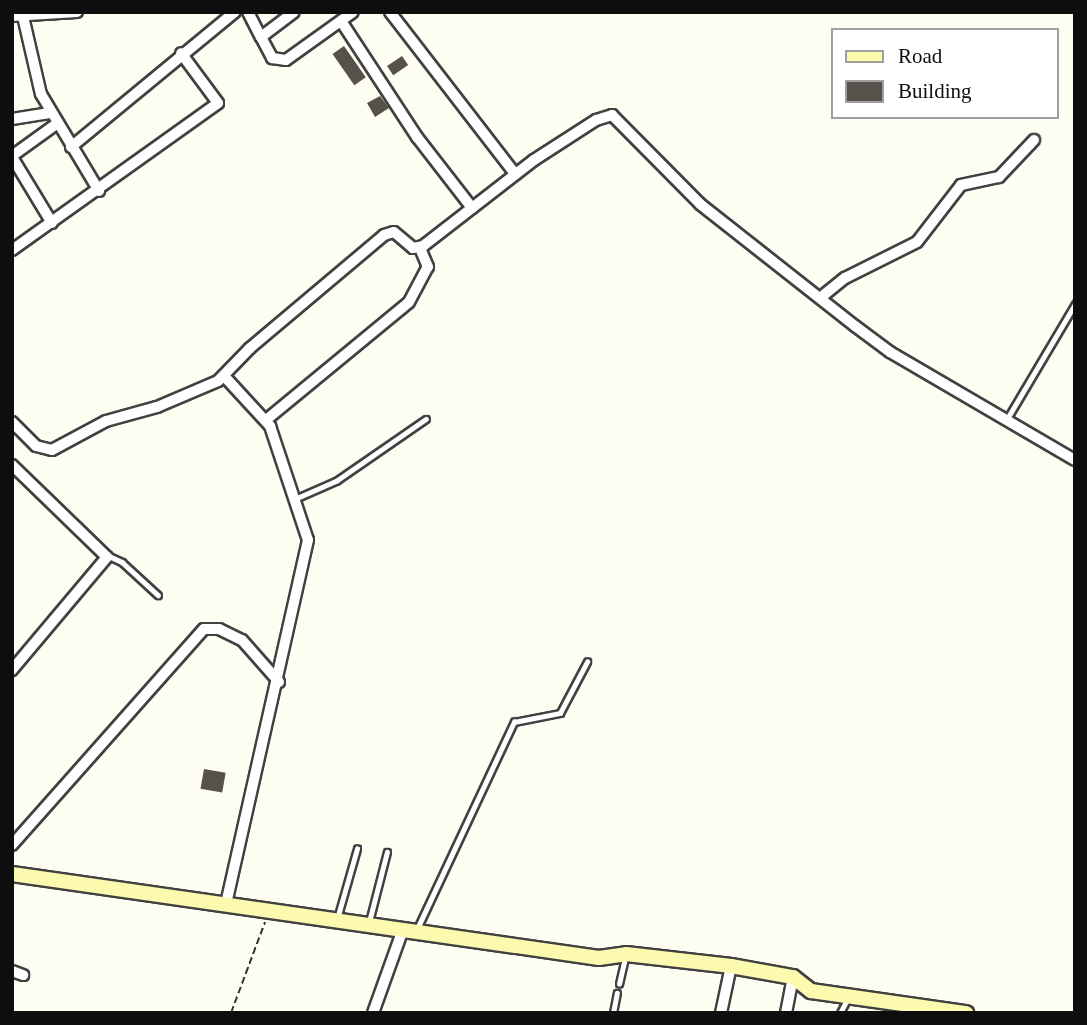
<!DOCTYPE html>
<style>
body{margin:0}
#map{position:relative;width:1087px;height:1025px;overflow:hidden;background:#fefdf1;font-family:"Times New Roman",serif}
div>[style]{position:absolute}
.building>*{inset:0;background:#57514b;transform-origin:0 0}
.path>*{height:2px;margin-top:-1px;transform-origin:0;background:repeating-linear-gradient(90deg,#303030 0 7px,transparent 0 10.5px)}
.roads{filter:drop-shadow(2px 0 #414141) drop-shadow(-2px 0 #414141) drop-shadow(0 2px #414141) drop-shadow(0 -2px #414141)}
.service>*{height:4.5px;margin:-2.25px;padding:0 2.25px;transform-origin:2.25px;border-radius:2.25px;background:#fff}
.minor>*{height:10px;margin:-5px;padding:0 5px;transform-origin:5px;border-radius:5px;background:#fff}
.secondary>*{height:14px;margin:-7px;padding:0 7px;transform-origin:7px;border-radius:7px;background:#fbfaaf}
span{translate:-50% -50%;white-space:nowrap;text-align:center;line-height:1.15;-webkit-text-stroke:7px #fff;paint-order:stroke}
.frame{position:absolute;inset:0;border:14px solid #0e0e0e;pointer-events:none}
.legend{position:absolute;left:831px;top:28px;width:228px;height:91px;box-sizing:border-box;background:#fff;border:2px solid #9f9f9f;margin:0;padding:9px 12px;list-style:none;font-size:21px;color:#0e0e0e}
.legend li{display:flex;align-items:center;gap:14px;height:35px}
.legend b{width:35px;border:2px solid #9f9f9f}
</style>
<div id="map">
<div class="building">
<div style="left:344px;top:46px;width:38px;height:14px;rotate:55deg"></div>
<div style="left:402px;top:56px;width:11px;height:18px;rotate:56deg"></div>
<div style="clip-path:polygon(380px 96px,389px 108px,375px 117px,367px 103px)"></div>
<div style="left:204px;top:769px;width:22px;height:20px;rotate:10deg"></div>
</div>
<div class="path">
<div style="left:231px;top:1013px;width:97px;rotate:-69.5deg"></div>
</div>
<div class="roads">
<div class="service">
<div style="left:1007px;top:419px;width:134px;rotate:-59.4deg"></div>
<div style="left:297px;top:498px;width:43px;rotate:-23.6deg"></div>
<div style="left:336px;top:481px;width:109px;rotate:-34.6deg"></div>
<div style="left:107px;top:555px;width:17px;rotate:25deg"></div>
<div style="left:122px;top:562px;width:49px;rotate:42.5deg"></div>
<div style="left:337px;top:919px;width:73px;rotate:-74.1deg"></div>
<div style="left:369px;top:922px;width:72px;rotate:-75.6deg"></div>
<div style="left:417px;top:929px;width:229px;rotate:-64.9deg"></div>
<div style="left:514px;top:722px;width:47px;rotate:-11.1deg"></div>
<div style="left:560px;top:713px;width:58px;rotate:-62.1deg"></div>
<div style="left:619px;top:984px;width:27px;rotate:-77deg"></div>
<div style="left:613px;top:1013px;width:20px;rotate:-79deg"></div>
<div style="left:840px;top:1013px;width:17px;rotate:-62deg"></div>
</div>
<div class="minor">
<div style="left:22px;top:12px;width:84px;rotate:77deg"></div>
<div style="left:41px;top:94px;width:113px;rotate:59.1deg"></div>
<div style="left:248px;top:12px;width:28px;rotate:63deg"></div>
<div style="left:261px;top:37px;width:41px;rotate:-37.1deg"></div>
<div style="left:390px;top:12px;width:205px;rotate:52.3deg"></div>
<div style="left:12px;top:16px;width:65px;rotate:-3.5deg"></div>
<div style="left:341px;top:21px;width:139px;rotate:56.8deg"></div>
<div style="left:417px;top:137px;width:90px;rotate:52.2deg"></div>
<div style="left:261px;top:37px;width:24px;rotate:62deg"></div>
<div style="left:272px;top:58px;width:14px;rotate:8deg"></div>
<div style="left:286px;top:60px;width:82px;rotate:-35.6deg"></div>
<div style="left:12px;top:119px;width:38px;rotate:-9deg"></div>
<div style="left:71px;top:147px;width:212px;rotate:-39.5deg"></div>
<div style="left:12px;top:156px;width:53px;rotate:-35.8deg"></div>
<div style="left:12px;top:157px;width:77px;rotate:58.8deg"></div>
<div style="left:12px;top:250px;width:253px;rotate:-35.5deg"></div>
<div style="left:218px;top:103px;width:62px;rotate:-126.5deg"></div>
<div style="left:820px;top:298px;width:32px;rotate:-39deg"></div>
<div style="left:845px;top:278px;width:80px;rotate:-26.6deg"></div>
<div style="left:917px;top:242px;width:72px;rotate:-52.3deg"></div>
<div style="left:961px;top:185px;width:39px;rotate:-12deg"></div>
<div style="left:999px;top:177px;width:51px;rotate:-46.6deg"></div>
<div style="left:225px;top:377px;width:67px;rotate:47.4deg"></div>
<div style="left:270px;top:426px;width:120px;rotate:71.6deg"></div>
<div style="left:308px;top:540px;width:373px;rotate:102.7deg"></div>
<div style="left:266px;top:420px;width:185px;rotate:-39.5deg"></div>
<div style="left:409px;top:302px;width:40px;rotate:-62deg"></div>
<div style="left:428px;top:267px;width:21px;rotate:-113deg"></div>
<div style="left:12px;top:422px;width:34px;rotate:45deg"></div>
<div style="left:36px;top:446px;width:16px;rotate:14deg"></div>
<div style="left:52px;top:450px;width:61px;rotate:-28.2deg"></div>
<div style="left:106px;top:421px;width:53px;rotate:-15.4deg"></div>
<div style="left:157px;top:407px;width:66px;rotate:-23.1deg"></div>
<div style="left:218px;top:381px;width:46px;rotate:-45.9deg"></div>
<div style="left:250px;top:348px;width:175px;rotate:-40.1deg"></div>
<div style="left:384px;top:235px;width:10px;rotate:-17deg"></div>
<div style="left:394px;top:232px;width:25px;rotate:40deg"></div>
<div style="left:413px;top:248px;width:10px;rotate:-11deg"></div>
<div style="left:423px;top:246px;width:140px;rotate:-37.8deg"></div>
<div style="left:534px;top:160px;width:74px;rotate:-32.8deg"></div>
<div style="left:596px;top:120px;width:17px;rotate:-17deg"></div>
<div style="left:612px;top:115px;width:125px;rotate:45.3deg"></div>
<div style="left:700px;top:204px;width:197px;rotate:38.2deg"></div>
<div style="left:855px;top:326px;width:44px;rotate:36.6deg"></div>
<div style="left:890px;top:352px;width:214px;rotate:30.3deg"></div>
<div style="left:12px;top:465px;width:132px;rotate:44.1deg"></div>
<div style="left:107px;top:557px;width:148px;rotate:130.1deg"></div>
<div style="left:12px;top:845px;width:289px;rotate:-48.4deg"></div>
<div style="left:204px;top:629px;width:15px"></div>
<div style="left:219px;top:629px;width:25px;rotate:26deg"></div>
<div style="left:242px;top:640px;width:56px;rotate:48.6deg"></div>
<div style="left:12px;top:971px;width:12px;rotate:20deg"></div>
<div style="left:373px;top:1013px;width:89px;rotate:-70.3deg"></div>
<div style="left:721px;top:1013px;width:48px;rotate:-78deg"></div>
<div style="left:786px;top:1013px;width:37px;rotate:-79deg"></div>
</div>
<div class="secondary">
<div style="left:12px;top:874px;width:593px;rotate:8.14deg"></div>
<div style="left:599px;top:958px;width:27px;rotate:-8deg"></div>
<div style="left:626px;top:954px;width:106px;rotate:6.5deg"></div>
<div style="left:731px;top:966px;width:63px;rotate:10.1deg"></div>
<div style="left:793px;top:977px;width:23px;rotate:38deg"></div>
<div style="left:811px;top:991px;width:157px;rotate:8.1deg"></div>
</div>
</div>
<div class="frame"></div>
<ul class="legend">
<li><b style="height:9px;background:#fbfaaf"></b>Road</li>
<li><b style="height:19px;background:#57514b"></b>Building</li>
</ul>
</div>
